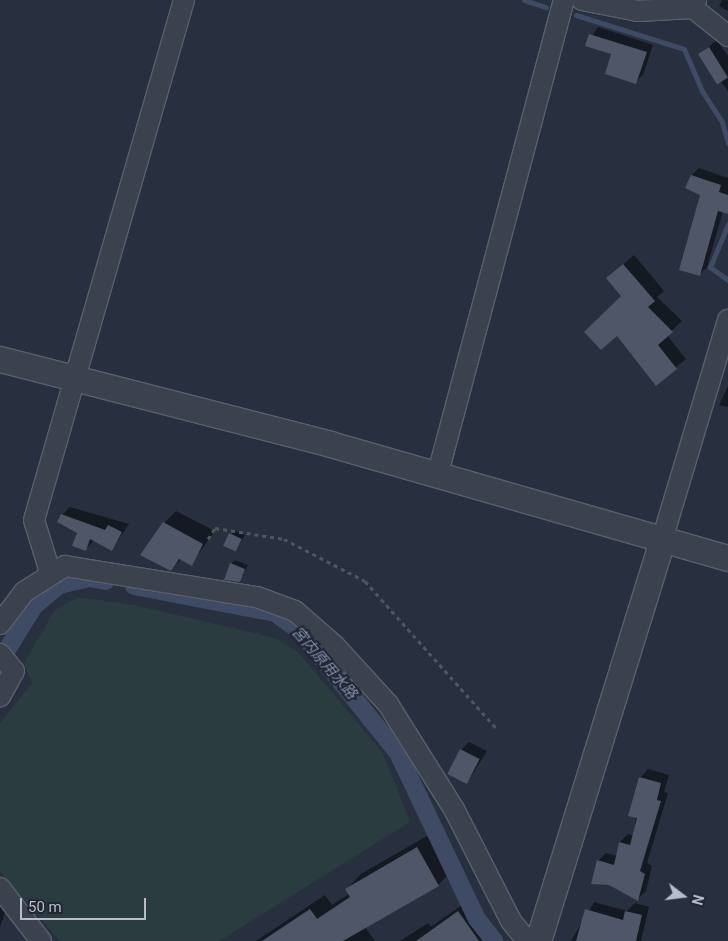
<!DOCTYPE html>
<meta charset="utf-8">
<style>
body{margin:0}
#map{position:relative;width:728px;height:941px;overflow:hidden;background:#282f3e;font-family:Roboto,"Noto Sans JP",sans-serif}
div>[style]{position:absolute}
.green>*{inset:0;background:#2b3c40}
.shadow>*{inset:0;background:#0007}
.stream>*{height:5px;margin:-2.5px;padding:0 2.5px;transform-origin:2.5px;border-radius:2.5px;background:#3f4b65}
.canal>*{height:18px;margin:-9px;padding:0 9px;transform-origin:9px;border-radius:9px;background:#3f4b65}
.building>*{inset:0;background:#4e5667;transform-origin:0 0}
.path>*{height:3px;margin-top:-1.5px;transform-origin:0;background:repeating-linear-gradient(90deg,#4a595e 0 4px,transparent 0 8px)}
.roads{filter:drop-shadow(1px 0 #595f6c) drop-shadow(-1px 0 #595f6c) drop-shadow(0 1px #595f6c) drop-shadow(0 -1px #595f6c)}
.minor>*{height:20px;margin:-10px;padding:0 10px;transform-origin:10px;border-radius:10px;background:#3c414e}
.tertiary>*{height:25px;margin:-12.5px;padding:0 12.5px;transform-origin:12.5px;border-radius:12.5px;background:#3c414e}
span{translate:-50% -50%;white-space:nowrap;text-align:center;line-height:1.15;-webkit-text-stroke:4.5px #202633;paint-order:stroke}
.water-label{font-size:15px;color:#8390ad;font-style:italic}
.north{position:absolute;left:658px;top:871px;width:50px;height:50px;-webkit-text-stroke:4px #202633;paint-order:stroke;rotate:105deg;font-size:14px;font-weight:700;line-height:20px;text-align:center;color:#b8bdc9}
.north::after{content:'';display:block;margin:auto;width:18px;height:22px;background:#b8bdc9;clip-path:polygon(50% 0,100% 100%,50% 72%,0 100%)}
.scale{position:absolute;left:20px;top:898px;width:126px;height:22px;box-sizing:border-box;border:2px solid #b8bdc9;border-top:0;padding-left:6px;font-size:15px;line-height:18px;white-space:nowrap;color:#b8bdc9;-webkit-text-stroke:4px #202633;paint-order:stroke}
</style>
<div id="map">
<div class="green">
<div style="clip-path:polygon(78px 597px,134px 605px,275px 638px,298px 652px,383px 753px,410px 822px,219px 941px,60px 941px,0 871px,0 723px,32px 683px,24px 663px,55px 610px)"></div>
</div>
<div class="shadow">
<div style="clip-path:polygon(722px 0,728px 0,728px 11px,719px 6px)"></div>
<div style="clip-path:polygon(598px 27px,653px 45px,643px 75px,635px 82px,612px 54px,586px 45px)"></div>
<div style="clip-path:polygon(717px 40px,728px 56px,728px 91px,700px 54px)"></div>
<div style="clip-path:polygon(699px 168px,728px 178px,728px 212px,723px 211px,707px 267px,700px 274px,702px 194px,692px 175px)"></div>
<div style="clip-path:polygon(634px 255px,664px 291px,657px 297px,682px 321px,667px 335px,686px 359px,656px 384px,623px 296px,618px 269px)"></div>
<div style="clip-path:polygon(728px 386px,728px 407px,719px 405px)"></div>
<div style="clip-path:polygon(70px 507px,129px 524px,112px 549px,94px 540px,86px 549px,79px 532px,62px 515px)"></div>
<div style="clip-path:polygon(176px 511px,215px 531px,191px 564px,181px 559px,171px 570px,164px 523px)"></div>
<div style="clip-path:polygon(234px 530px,245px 535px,235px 551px,224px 545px)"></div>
<div style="clip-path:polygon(235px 560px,248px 565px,239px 581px,231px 564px)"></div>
<div style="clip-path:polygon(469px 742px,487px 751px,467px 783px,461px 750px)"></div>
<div style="clip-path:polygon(648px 769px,669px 775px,664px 792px,668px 793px,647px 863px,652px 866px,646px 891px,638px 899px,598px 861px,606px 853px,617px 856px,620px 842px,628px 834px,634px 836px,640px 778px)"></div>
<div style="clip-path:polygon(432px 833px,453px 870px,438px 885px,365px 927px,375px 941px,256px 941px,325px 895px,332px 905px,349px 894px,347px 889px,361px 874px)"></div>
<div style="clip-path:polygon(0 892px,11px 896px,0 927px)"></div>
<div style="clip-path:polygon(473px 897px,503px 941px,400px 941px,428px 923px,431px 927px)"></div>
<div style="clip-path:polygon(594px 902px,627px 911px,635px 903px,649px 907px,641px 941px,571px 941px)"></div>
</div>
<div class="stream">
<div style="left:524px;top:0;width:23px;rotate:18deg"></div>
<div style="left:576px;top:15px;width:113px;rotate:17.5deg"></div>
<div style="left:684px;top:49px;width:46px;rotate:66.8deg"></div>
<div style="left:702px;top:91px;width:37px;rotate:57deg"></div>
<div style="left:722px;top:122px;width:22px;rotate:74deg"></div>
<div style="left:728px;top:224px;width:47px;rotate:112.7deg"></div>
<div style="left:710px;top:267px;width:22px;rotate:36deg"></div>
</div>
<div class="canal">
<div style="left:134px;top:586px;width:144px;rotate:10.8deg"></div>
<div style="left:275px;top:613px;width:32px;rotate:36deg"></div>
<div style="left:301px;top:632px;width:155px;rotate:51.3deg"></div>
<div style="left:398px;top:753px;width:184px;rotate:64.6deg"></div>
<div style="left:477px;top:919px;width:28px;rotate:52deg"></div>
<div style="left:0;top:661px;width:65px;rotate:-58.3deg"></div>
<div style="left:34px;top:606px;width:33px;rotate:-40deg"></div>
<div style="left:59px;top:585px;width:31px;rotate:-13deg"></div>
<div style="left:89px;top:578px;width:17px;rotate:10deg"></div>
</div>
<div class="building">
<div style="clip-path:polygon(589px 34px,647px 52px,636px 84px,605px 74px,611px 54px,585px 46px)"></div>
<div style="left:709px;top:47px;width:36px;height:13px;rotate:58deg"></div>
<div style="clip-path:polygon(691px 175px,721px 185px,719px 192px,728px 195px,728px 214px,718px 211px,700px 276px,679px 270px,700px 195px,685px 188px)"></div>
<div style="clip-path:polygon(623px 264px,655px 301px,648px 307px,673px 332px,658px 345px,677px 369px,656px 386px,617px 336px,601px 350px,584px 332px,621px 296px,606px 278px)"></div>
<div style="clip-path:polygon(61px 514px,105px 530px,108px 525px,122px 532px,112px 551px,90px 539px,86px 551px,72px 546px,77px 533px,57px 522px)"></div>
<div style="clip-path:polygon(163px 522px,203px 544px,192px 566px,179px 559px,171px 571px,140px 555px)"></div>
<div style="left:229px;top:533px;width:14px;height:14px;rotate:25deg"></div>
<div style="clip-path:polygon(230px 563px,245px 569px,240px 582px,224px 580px)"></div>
<div style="left:460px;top:749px;width:22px;height:28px;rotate:27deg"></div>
<div style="clip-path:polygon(639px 777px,661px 783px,657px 800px,661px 801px,640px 871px,645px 874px,638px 901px,609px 885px,591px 884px,597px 860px,614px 865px,619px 842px,630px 845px,637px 818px,628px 816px)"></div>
<div style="clip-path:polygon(417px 847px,439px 886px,343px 941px,262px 941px,310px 909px,317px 919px,350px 897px,345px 889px)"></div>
<div style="clip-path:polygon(585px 909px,623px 920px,625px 911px,642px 915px,636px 941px,576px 941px)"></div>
<div style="clip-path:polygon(458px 911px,479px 941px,416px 941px)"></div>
</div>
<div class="path">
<div style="left:208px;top:539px;width:13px;rotate:-58deg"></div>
<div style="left:215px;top:528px;width:70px;rotate:9.1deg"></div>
<div style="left:284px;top:539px;width:91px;rotate:27.4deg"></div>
<div style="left:365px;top:581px;width:197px;rotate:48.3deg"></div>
</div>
<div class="roads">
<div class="minor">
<div style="left:582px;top:0;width:57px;rotate:11.1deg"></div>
<div style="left:638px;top:11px;width:54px;rotate:-3.2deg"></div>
<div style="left:692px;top:8px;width:9px;rotate:-63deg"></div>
<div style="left:683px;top:0;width:58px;rotate:38.7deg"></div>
<div style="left:438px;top:473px;width:489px;rotate:-75.1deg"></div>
<div style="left:662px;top:540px;width:230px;rotate:-73.3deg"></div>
<div style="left:50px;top:572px;width:54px;rotate:-107.1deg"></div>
<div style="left:34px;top:520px;width:541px;rotate:-73.91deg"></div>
<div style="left:0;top:624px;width:40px;rotate:-53deg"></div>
<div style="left:24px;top:592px;width:49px;rotate:-32.4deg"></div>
<div style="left:65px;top:566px;width:194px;rotate:9.2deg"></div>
<div style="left:257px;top:597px;width:40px;rotate:20.2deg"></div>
<div style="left:295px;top:611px;width:52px;rotate:41.1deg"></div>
<div style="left:334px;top:645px;width:80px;rotate:47.5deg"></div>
<div style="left:388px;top:704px;width:126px;rotate:57.9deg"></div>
<div style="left:455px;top:811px;width:123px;rotate:63deg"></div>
<div style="left:511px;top:921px;width:26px;rotate:51deg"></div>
<div style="left:0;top:654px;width:22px;rotate:51deg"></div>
<div style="left:14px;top:671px;width:29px;rotate:119deg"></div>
<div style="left:0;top:888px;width:67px;rotate:52.3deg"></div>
</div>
<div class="tertiary">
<div style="left:0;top:359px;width:341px;rotate:14.4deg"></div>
<div style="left:330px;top:444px;width:414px;rotate:16deg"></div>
<div style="left:538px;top:941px;width:420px;rotate:-72.8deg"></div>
</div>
</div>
<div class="water-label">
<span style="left:324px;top:663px;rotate:49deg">宮内原用水路</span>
</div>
<div class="north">N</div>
<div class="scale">50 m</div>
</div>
